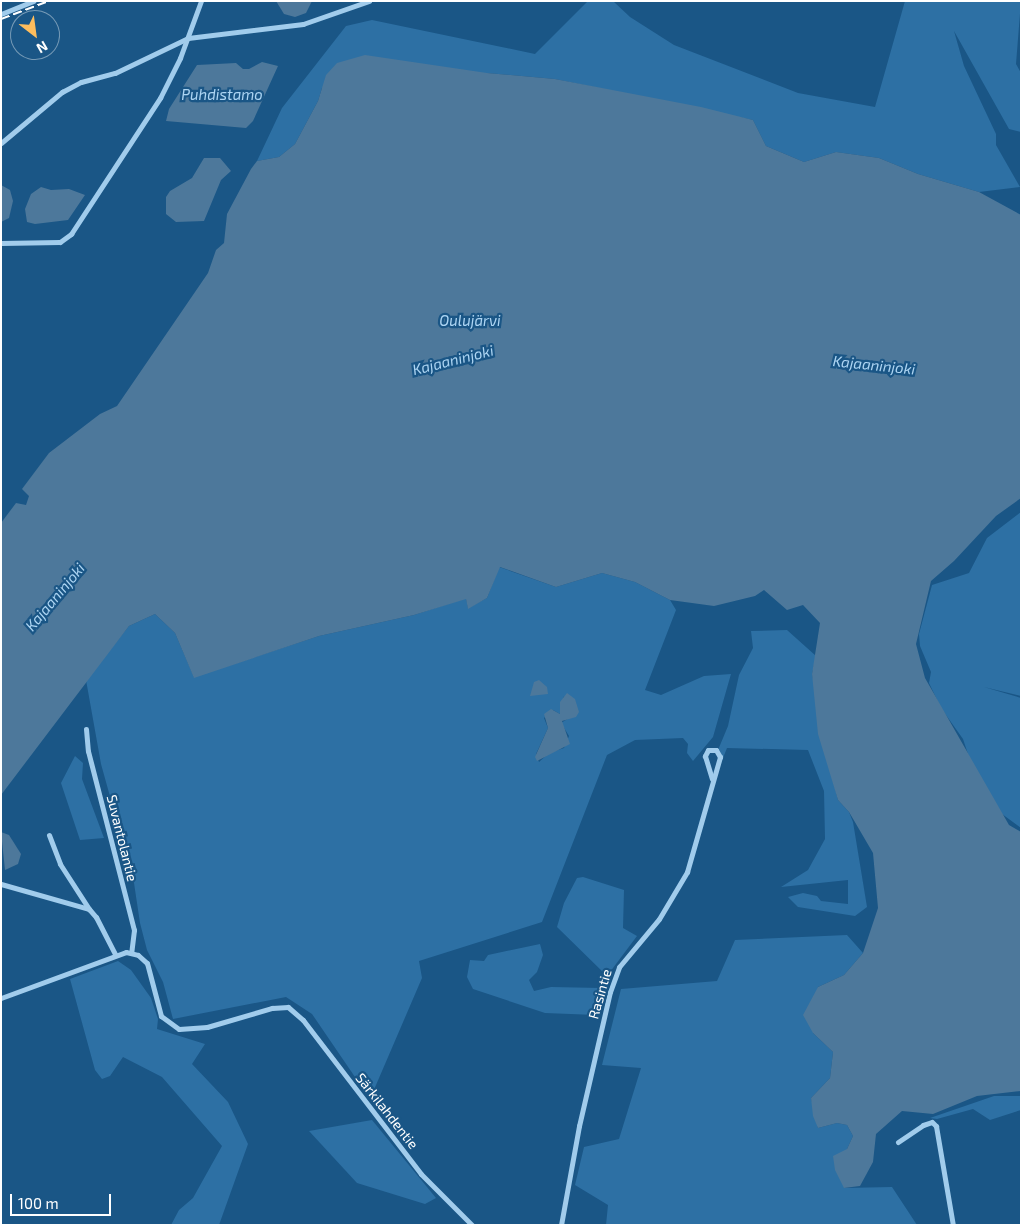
<!DOCTYPE html>
<meta charset="utf-8">
<style>
body{margin:0}
#map{position:relative;width:1022px;height:1226px;overflow:hidden;background:#1a5686;font-family:"Exo 2",sans-serif}
div>[style]{position:absolute}
.green>*{inset:0;background:#2d70a4}
.water>*{inset:0;background:#4d789b}
.street>*{height:5px;margin:-2.5px;padding:0 2.5px;transform-origin:2.5px;border-radius:2.5px;background:#a1ccec}
.rail>*{height:2px;margin-top:-1px;transform-origin:0;background:repeating-linear-gradient(90deg,#fff 0 9px,transparent 0 13px)}
span{translate:-50% -50%;white-space:nowrap;text-align:center;line-height:1.15;-webkit-text-stroke:4.5px #1a5686;paint-order:stroke}
.street-label{font-size:14px;color:#fff}
.water-label{font-size:15px;color:#add5f3;font-style:italic}
.frame{position:absolute;inset:0;border:2px solid #fff;pointer-events:none}
.north{position:absolute;left:10px;top:10px;width:50px;height:50px;box-sizing:border-box;background:#1a5686;border:1px solid #769ab6;border-radius:50%;rotate:150deg;font-size:14px;font-weight:700;line-height:20px;text-align:center;color:#fff}
.north::after{content:'';display:block;margin:auto;width:18px;height:22px;background:#febd5d;clip-path:polygon(50% 0,100% 100%,50% 72%,0 100%)}
.scale{position:absolute;left:10px;top:1194px;width:101px;height:22px;box-sizing:border-box;border:2px solid #fff;border-top:0;padding-left:6px;font-size:15px;line-height:18px;white-space:nowrap;color:#fff;-webkit-text-stroke:4px #1a5686;paint-order:stroke}
</style>
<div id="map">
<div class="green">
<div style="clip-path:polygon(588px 1px,613px 1px,630px 17px,674px 45px,798px 93px,875px 107px,905px 1px,1021px 1px,1016px 64px,1021px 73px,1021px 132px,1009px 129px,954px 31px,964px 66px,996px 134px,996px 145px,1020px 187px,979px 192px,918px 174px,879px 158px,836px 152px,804px 162px,766px 146px,753px 120px,555px 79px,487px 73px,322px 88px,318px 101px,295px 144px,279px 157px,257px 161px,282px 108px,346px 26px,372px 20px,535px 54px)"></div>
<div style="clip-path:polygon(1021px 512px,1021px 696px,984px 687px,1021px 698px,1021px 828px,1002px 814px,970px 760px,963px 739px,941px 708px,929px 683px,931px 672px,920px 646px,919px 634px,932px 585px,969px 573px,987px 538px)"></div>
<div style="clip-path:polygon(evenodd,499px 567px,556px 587px,602px 573px,635px 582px,670px 600px,676px 610px,645px 690px,661px 695px,704px 676px,731px 674px,713px 737px,693px 761px,687px 753px,688px 744px,683px 738px,635px 740px,607px 755px,542px 922px,419px 961px,422px 978px,370px 1099px,312px 1014px,286px 997px,173px 1019px,163px 982px,147px 950px,140px 923px,134px 883px,101px 764px,86px 680px,129px 626px,155px 614px,175px 633px,194px 677px,319px 636px,414px 615px,466px 598px,468px 608px,487px 598px,499px 567px,564px 696px,569px 718px,561px 723px,569px 736px,564px 748px,549px 753px,539px 762px,536px 754px,548px 728px,544px 718px,553px 710px,560px 714px,564px 696px)"></div>
<div style="clip-path:polygon(787px 630px,816px 656px,812px 674px,834px 784px,838px 800px,849px 812px,853px 822px,867px 907px,855px 916px,798px 907px,788px 897px,803px 893px,817px 896px,821px 901px,848px 904px,848px 880px,781px 887px,808px 870px,825px 839px,824px 791px,808px 750px,727px 748px,721px 763px,718px 750px,728px 726px,739px 675px,753px 648px,751px 631px)"></div>
<div style="clip-path:polygon(75px 756px,83px 763px,82px 779px,104px 838px,80px 840px,61px 783px)"></div>
<div style="clip-path:polygon(583px 877px,624px 890px,623px 928px,637px 936px,607px 976px,557px 927px,564px 903px,577px 878px)"></div>
<div style="clip-path:polygon(847px 935px,863px 953px,844px 975px,818px 987px,813px 1033px,833px 1052px,830px 1078px,811px 1098px,818px 1128px,837px 1123px,847px 1125px,853px 1136px,847px 1149px,844px 1188px,892px 1187px,917px 1225px,606px 1225px,608px 1205px,575px 1185px,584px 1147px,619px 1139px,641px 1068px,602px 1065px,621px 989px,717px 981px,735px 940px)"></div>
<div style="clip-path:polygon(540px 944px,543px 955px,537px 972px,529px 980px,534px 991px,551px 987px,601px 988px,593px 1010px,596px 1015px,545px 1013px,473px 989px,467px 977px,470px 960px,484px 961px,488px 955px)"></div>
<div style="clip-path:polygon(118px 961px,131px 970px,151px 998px,158px 1019px,157px 1029px,205px 1044px,192px 1064px,228px 1102px,248px 1144px,219px 1225px,171px 1225px,179px 1210px,193px 1198px,222px 1146px,162px 1077px,123px 1057px,110px 1076px,102px 1079px,95px 1070px,70px 979px)"></div>
<div style="clip-path:polygon(994px 1096px,1021px 1096px,1021px 1110px,990px 1120px,973px 1109px,937px 1119px,930px 1118px)"></div>
<div style="clip-path:polygon(372px 1120px,436px 1198px,425px 1204px,357px 1183px,309px 1131px)"></div>
</div>
<div class="water">
<div style="clip-path:polygon(276px 1px,312px 1px,306px 13px,295px 17px,284px 14px)"></div>
<div style="clip-path:polygon(365px 55px,487px 73px,555px 79px,701px 107px,753px 120px,766px 146px,804px 162px,836px 152px,879px 158px,918px 174px,979px 192px,1021px 215px,1021px 498px,996px 516px,954px 561px,931px 581px,916px 644px,925px 678px,1009px 825px,1021px 832px,1021px 1091px,977px 1096px,933px 1114px,902px 1111px,876px 1134px,873px 1162px,860px 1186px,844px 1188px,835px 1170px,833px 1156px,847px 1149px,853px 1136px,847px 1125px,837px 1123px,818px 1128px,813px 1116px,811px 1098px,830px 1078px,833px 1052px,813px 1033px,803px 1015px,818px 987px,844px 975px,863px 953px,878px 908px,873px 853px,849px 812px,838px 800px,818px 734px,812px 674px,820px 623px,803px 605px,787px 610px,764px 590px,755px 596px,714px 606px,670px 600px,635px 582px,602px 573px,556px 587px,500px 567px,487px 598px,468px 609px,466px 599px,414px 615px,319px 636px,194px 678px,175px 633px,155px 614px,129px 626px,1px 795px,1px 523px,16px 503px,26px 505px,29px 496px,22px 489px,49px 453px,100px 414px,117px 406px,208px 273px,216px 250px,224px 243px,227px 214px,251px 169px,257px 161px,279px 157px,295px 144px,318px 101px,326px 75px,337px 63px)"></div>
<div style="clip-path:polygon(262px 62px,278px 66px,253px 121px,246px 128px,166px 121px,169px 109px,197px 65px,236px 63px,243px 69px,249px 69px)"></div>
<div style="clip-path:polygon(204px 158px,220px 158px,231px 171px,221px 180px,204px 221px,176px 222px,166px 214px,166px 197px,170px 191px,192px 178px)"></div>
<div style="clip-path:polygon(1px 185px,10px 190px,13px 201px,9px 218px,1px 222px)"></div>
<div style="clip-path:polygon(41px 187px,51px 190px,69px 189px,85px 195px,68px 220px,35px 224px,27px 222px,25px 209px,31px 194px)"></div>
<div style="clip-path:polygon(539px 680px,547px 687px,548px 694px,530px 696px,534px 682px)"></div>
<div style="clip-path:polygon(567px 693px,575px 699px,579px 712px,576px 717px,562px 721px,570px 744px,537px 761px,535px 757px,548px 728px,544px 714px,551px 709px,560px 714px,560px 702px)"></div>
<div style="clip-path:polygon(1px 832px,9px 835px,21px 854px,18px 864px,5px 870px)"></div>
</div>
<div class="street">
<div style="left:1px;top:14px;width:35px;rotate:-22deg"></div>
<div style="left:1px;top:143px;width:80px;rotate:-39.9deg"></div>
<div style="left:62px;top:92px;width:21px;rotate:-28deg"></div>
<div style="left:81px;top:82px;width:35px;rotate:-15deg"></div>
<div style="left:115px;top:73px;width:81px;rotate:-25.6deg"></div>
<div style="left:188px;top:38px;width:116px;rotate:-6.9deg"></div>
<div style="left:303px;top:24px;width:70px;rotate:-19.2deg"></div>
<div style="left:1px;top:243px;width:59px;rotate:-1deg"></div>
<div style="left:60px;top:242px;width:14px;rotate:-36deg"></div>
<div style="left:71px;top:234px;width:163px;rotate:-56.8deg"></div>
<div style="left:160px;top:98px;width:45px;rotate:-63.4deg"></div>
<div style="left:180px;top:58px;width:61px;rotate:-69.8deg"></div>
<div style="left:86px;top:729px;width:22px;rotate:85deg"></div>
<div style="left:88px;top:751px;width:185px;rotate:75.6deg"></div>
<div style="left:134px;top:930px;width:23px;rotate:97deg"></div>
<div style="left:49px;top:835px;width:31px;rotate:69deg"></div>
<div style="left:60px;top:864px;width:54px;rotate:57.2deg"></div>
<div style="left:1px;top:884px;width:91px;rotate:15.9deg"></div>
<div style="left:89px;top:909px;width:11px;rotate:49deg"></div>
<div style="left:96px;top:917px;width:42px;rotate:62.8deg"></div>
<div style="left:1px;top:998px;width:133px;rotate:-20.2deg"></div>
<div style="left:126px;top:952px;width:12px;rotate:14deg"></div>
<div style="left:138px;top:955px;width:12px;rotate:42deg"></div>
<div style="left:147px;top:963px;width:55px;rotate:75.2deg"></div>
<div style="left:161px;top:1016px;width:22px;rotate:36deg"></div>
<div style="left:179px;top:1029px;width:28px;rotate:-4deg"></div>
<div style="left:207px;top:1027px;width:68px;rotate:-16.3deg"></div>
<div style="left:272px;top:1008px;width:16px;rotate:-4deg"></div>
<div style="left:288px;top:1007px;width:20px;rotate:41deg"></div>
<div style="left:303px;top:1020px;width:194px;rotate:52.5deg"></div>
<div style="left:421px;top:1174px;width:72px;rotate:45deg"></div>
<div style="left:898px;top:1142px;width:30px;rotate:-34deg"></div>
<div style="left:923px;top:1125px;width:9px;rotate:-18deg"></div>
<div style="left:932px;top:1122px;width:6px;rotate:45deg"></div>
<div style="left:936px;top:1126px;width:100px;rotate:80.3deg"></div>
<div style="left:561px;top:1225px;width:101px;rotate:-79.7deg"></div>
<div style="left:579px;top:1126px;width:138px;rotate:-77deg"></div>
<div style="left:610px;top:992px;width:27px;rotate:-70deg"></div>
<div style="left:619px;top:967px;width:62px;rotate:-50.2deg"></div>
<div style="left:659px;top:919px;width:55px;rotate:-59.2deg"></div>
<div style="left:687px;top:872px;width:120px;rotate:-74deg"></div>
<div style="left:720px;top:757px;width:8px;rotate:-120deg"></div>
<div style="left:716px;top:750px;width:8px;rotate:180deg"></div>
<div style="left:708px;top:750px;width:7px;rotate:117deg"></div>
<div style="left:705px;top:756px;width:24px;rotate:73deg"></div>
</div>
<div class="rail">
<div style="left:1px;top:19px;width:51px;rotate:-20.6deg"></div>
</div>
<div class="street-label">
<span style="left:122px;top:838px;rotate:76deg">Suvantolantie</span>
<span style="left:600px;top:994px;rotate:-74deg">Rasintie</span>
<span style="left:387px;top:1111px;rotate:52deg">Särkilahdentie</span>
</div>
<div class="water-label">
<span style="left:222px;top:95px">Puhdistamo</span>
<span style="left:470px;top:321px">Oulujärvi</span>
<span style="left:453px;top:360px;rotate:-14deg">Kajaaninjoki</span>
<span style="left:874px;top:365px;rotate:6deg">Kajaaninjoki</span>
<span style="left:55px;top:597px;rotate:-50deg">Kajaaninjoki</span>
</div>
<div class="frame"></div>
<div class="north">N</div>
<div class="scale">100 m</div>
</div>
